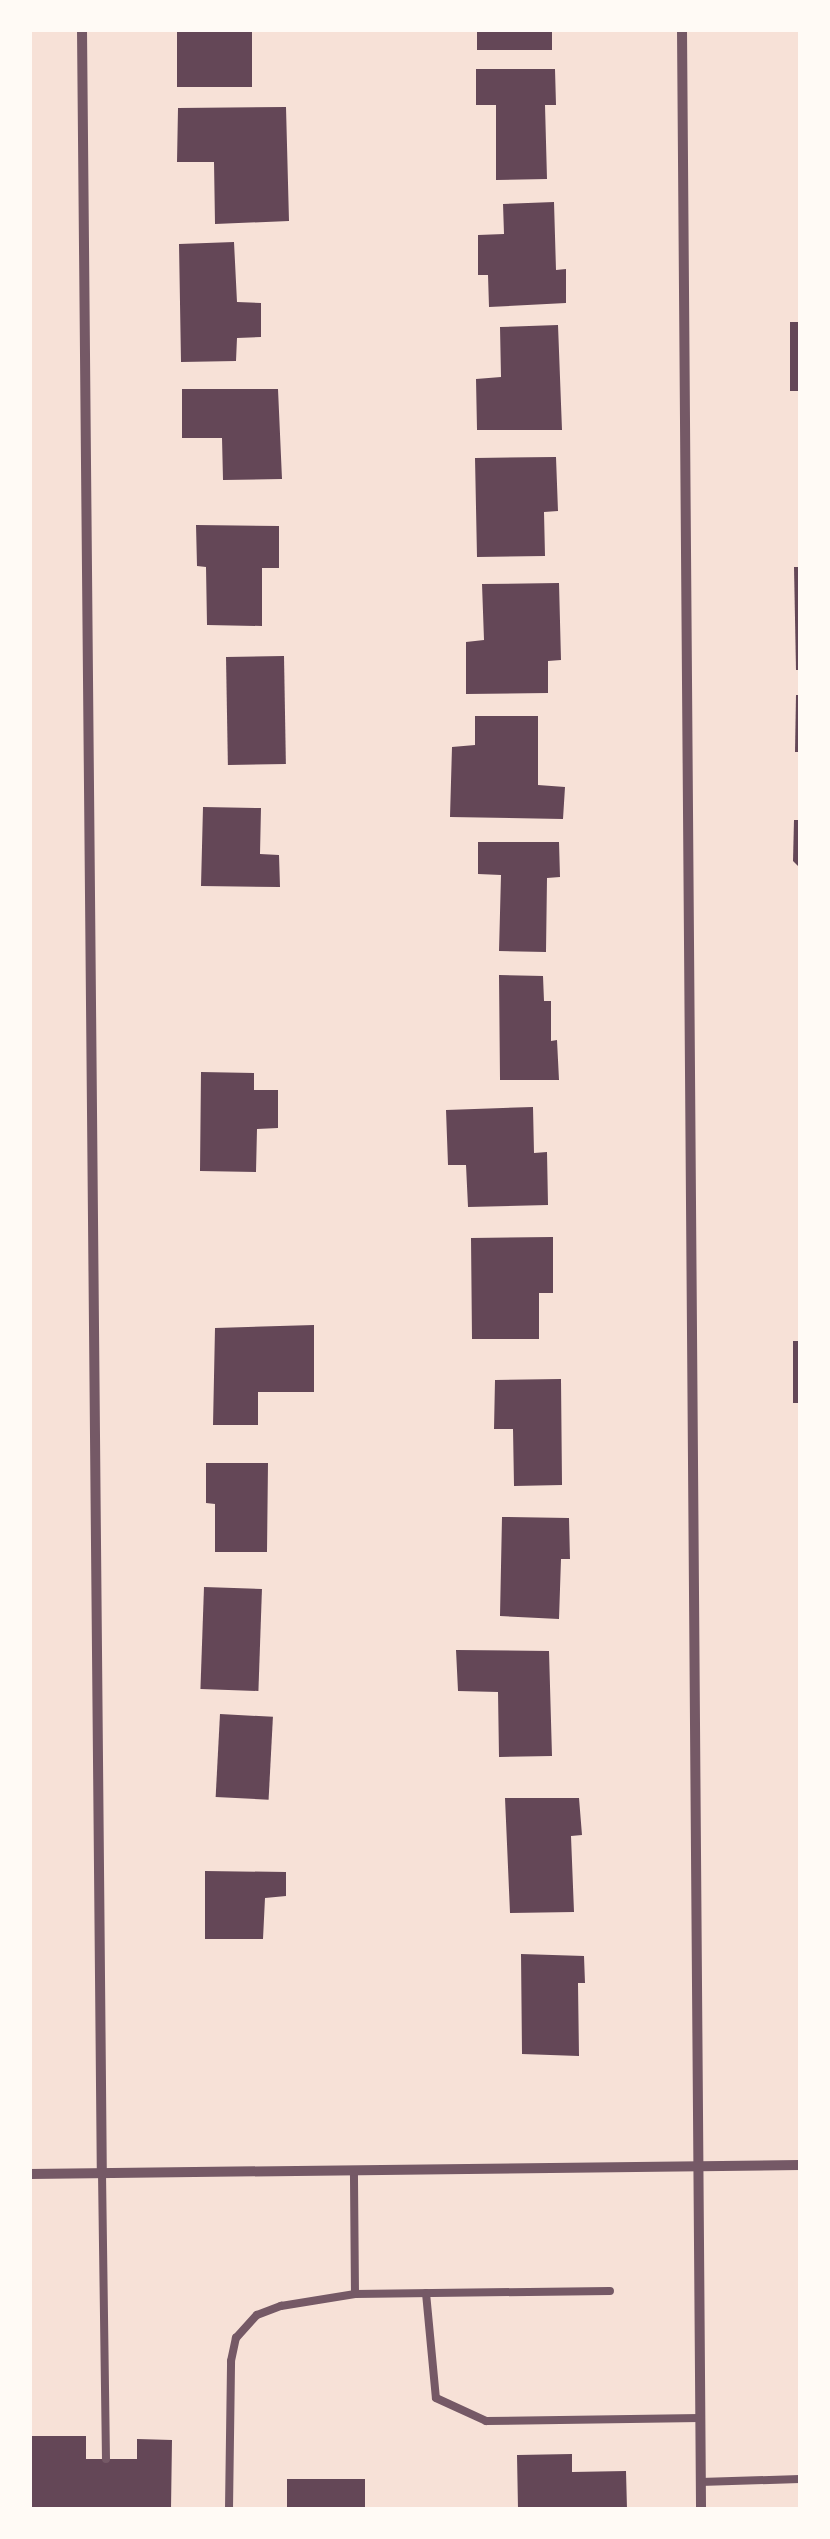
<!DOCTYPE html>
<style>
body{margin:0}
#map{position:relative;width:830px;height:2539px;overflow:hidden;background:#f7e1d7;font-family:"Fira Sans",sans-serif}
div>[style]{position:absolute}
.building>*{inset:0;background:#644757;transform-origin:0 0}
.service>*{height:8px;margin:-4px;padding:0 4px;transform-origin:4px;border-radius:4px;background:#755966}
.minor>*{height:10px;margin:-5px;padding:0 5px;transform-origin:5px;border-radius:5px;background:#755966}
span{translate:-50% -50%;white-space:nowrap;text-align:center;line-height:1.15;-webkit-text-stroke:10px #fffaf5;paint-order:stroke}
.frame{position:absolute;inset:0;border:32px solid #fffaf5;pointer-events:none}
</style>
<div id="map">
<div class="building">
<div style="left:177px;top:30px;width:75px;height:57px"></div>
<div style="left:477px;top:30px;width:75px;height:20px"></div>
<div style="clip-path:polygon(476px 69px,555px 69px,556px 105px,545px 105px,547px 179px,496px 180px,496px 105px,476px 105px)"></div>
<div style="clip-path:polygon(286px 107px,289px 221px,215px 224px,214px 162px,177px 162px,178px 108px)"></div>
<div style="clip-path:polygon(554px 202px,556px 270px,566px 269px,566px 303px,489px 307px,488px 275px,478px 275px,478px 235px,504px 234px,503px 204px)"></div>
<div style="clip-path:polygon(234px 242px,237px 302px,261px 303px,261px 337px,237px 338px,236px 361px,181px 362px,179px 244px)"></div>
<div style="left:790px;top:322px;width:10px;height:69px"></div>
<div style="clip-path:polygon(558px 325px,562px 430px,477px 430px,476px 379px,501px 377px,500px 327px)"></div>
<div style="clip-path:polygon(182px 389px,278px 389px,282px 479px,223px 480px,222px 438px,182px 438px)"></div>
<div style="clip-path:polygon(556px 457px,558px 511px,544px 512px,545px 556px,477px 557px,475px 458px)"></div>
<div style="clip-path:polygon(196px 525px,279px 526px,279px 568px,262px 568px,262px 626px,207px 625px,206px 567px,197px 566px)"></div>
<div style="clip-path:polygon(794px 567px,800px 567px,800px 670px,796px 670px)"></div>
<div style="clip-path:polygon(559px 583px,561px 660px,548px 661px,548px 693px,466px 694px,466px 642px,484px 640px,482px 584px)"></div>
<div style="left:284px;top:656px;width:108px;height:58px;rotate:89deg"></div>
<div style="clip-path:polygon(796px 695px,800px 695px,800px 752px,795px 752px)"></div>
<div style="clip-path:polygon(475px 716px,538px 716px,538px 785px,565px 787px,563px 819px,450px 817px,452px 747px,475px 745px)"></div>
<div style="clip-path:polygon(203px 807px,261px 808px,260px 854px,279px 855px,280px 887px,201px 886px)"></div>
<div style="clip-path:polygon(794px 820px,800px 820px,800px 868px,793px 861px)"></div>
<div style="clip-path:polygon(478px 842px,559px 842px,560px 877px,547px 878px,546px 952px,499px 951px,501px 875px,478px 874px)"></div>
<div style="clip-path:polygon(499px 975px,543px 976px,544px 1001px,551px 1001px,551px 1041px,557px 1040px,559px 1080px,500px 1080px)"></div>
<div style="clip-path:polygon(201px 1072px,254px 1073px,254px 1090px,278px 1090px,278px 1128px,257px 1129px,256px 1172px,200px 1171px)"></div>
<div style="clip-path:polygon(533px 1107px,534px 1153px,547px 1152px,548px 1205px,468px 1207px,466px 1165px,448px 1165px,446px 1110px)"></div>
<div style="clip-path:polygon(553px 1237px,553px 1293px,539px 1293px,539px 1339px,472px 1339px,471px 1238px)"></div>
<div style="clip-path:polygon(314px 1325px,314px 1392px,258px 1392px,258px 1425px,213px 1425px,215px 1328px)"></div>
<div style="left:793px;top:1341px;width:7px;height:62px"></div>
<div style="clip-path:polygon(561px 1379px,562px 1485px,514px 1486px,513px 1429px,494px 1429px,495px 1380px)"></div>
<div style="clip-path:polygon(206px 1463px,268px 1463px,267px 1552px,215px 1552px,215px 1504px,206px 1503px)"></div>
<div style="clip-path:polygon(502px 1517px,569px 1518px,570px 1559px,561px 1559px,559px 1619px,500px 1616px)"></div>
<div style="left:204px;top:1587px;width:58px;height:102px;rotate:2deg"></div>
<div style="clip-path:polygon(456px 1650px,549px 1651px,552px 1756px,499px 1757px,498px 1692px,458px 1691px)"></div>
<div style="left:220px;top:1714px;width:53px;height:83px;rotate:3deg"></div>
<div style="clip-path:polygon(505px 1798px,579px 1798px,582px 1835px,571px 1836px,574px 1912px,510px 1913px)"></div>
<div style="clip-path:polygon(205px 1871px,286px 1872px,286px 1896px,265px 1898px,263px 1939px,205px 1939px)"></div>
<div style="clip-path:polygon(521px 1954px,584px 1956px,585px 1983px,578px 1983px,579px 2056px,522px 2054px)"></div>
<div style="clip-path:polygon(30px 2436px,86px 2436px,86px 2459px,137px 2459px,137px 2439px,172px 2440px,171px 2509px,30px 2509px)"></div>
<div style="clip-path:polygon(572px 2454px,572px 2472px,626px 2471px,627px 2509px,518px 2509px,517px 2455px)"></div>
<div style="left:365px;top:2479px;width:30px;height:78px;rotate:90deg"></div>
</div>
<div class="service">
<div style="left:102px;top:2173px;width:286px;rotate:89.2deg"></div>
<div style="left:426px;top:2293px;width:105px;rotate:84.6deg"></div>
<div style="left:436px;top:2398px;width:55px;rotate:24.7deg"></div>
<div style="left:486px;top:2421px;width:214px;rotate:-0.8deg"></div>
<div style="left:355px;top:2294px;width:255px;rotate:-0.7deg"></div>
<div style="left:700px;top:2482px;width:100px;rotate:-1.7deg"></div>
<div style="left:229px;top:2509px;width:148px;rotate:-89.2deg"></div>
<div style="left:231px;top:2361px;width:24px;rotate:-78deg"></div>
<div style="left:236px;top:2338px;width:31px;rotate:-48deg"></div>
<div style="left:257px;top:2315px;width:26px;rotate:-21deg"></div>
<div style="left:281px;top:2306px;width:75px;rotate:-9.2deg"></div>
<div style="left:355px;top:2294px;width:124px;rotate:-90.5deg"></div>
</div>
<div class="minor">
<div style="left:82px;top:30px;width:2143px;rotate:89.47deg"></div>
<div style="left:682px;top:30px;width:2479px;rotate:89.56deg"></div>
<div style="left:30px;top:2174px;width:770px;rotate:-0.67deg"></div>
</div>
<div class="frame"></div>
</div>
